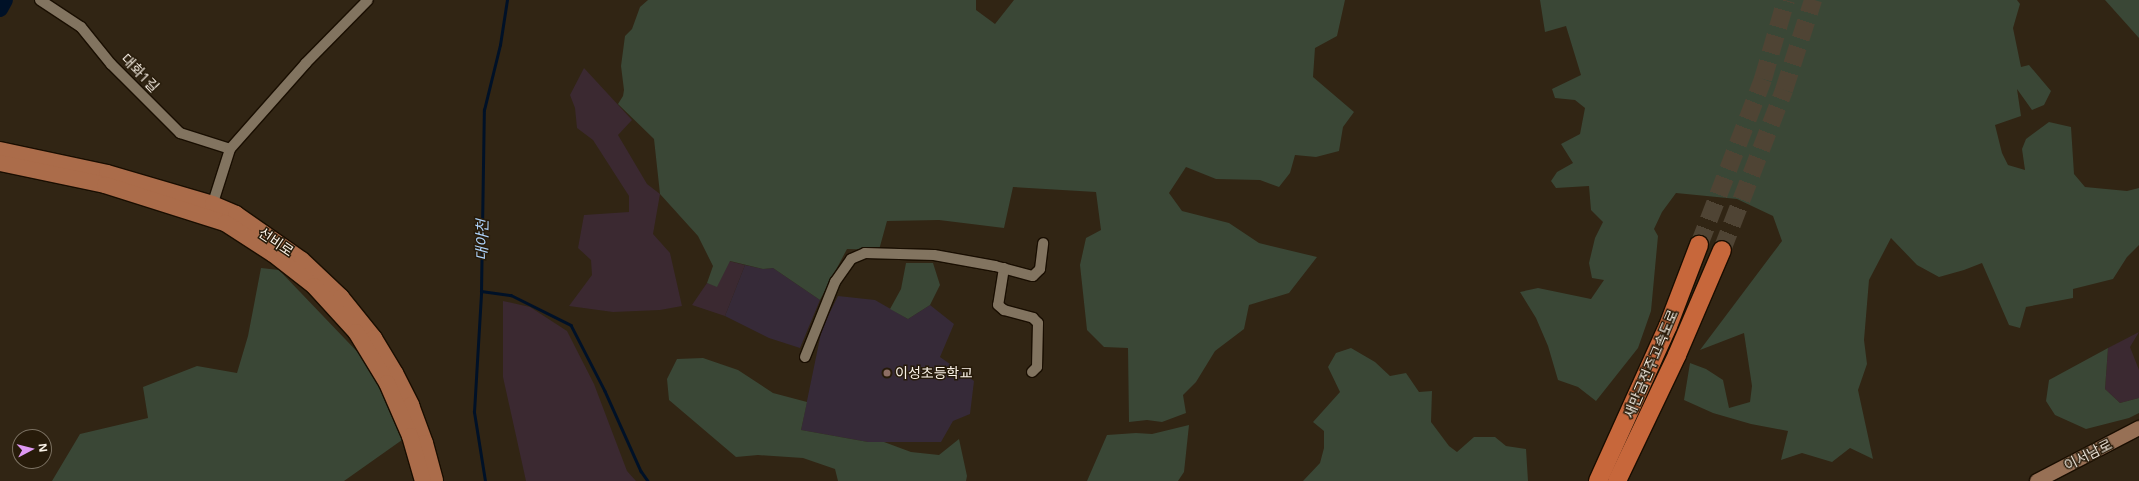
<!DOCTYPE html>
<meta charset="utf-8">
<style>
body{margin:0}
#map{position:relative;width:2139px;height:481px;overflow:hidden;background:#312514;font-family:"Open Sans","Noto Sans KR",sans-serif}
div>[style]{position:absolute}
.industrial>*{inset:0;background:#3b2931}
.education>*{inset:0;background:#362a38}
.green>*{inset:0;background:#3a4736}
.stream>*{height:2.5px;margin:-1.25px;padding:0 1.25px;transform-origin:1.25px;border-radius:1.25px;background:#001127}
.river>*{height:16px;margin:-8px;padding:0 8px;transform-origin:8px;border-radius:8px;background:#001127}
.motorway-tunnel>*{height:18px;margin-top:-9px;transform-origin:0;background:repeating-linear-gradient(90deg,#4f4434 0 18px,transparent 0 27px)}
.roads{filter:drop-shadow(1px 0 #190e01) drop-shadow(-1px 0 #190e01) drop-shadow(0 1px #190e01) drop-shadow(0 -1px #190e01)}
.minor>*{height:10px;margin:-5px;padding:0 5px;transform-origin:5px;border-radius:5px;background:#827460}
.secondary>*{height:14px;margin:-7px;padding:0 7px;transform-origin:7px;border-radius:7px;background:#977055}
.primary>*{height:16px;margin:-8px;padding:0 8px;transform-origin:8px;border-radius:8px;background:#ab6c4a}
.motorway>*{height:18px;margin:-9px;padding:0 9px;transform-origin:9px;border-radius:9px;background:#c7673b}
.dots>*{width:11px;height:11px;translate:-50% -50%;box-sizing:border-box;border:2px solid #271b0a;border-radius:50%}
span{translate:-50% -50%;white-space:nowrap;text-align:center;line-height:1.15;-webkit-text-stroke:3px #271b0a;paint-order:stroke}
.street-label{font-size:14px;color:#faf2e7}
.poi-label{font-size:14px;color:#faf2e7}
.left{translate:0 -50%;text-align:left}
.water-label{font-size:15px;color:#aed2f9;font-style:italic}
.north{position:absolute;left:12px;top:429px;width:40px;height:40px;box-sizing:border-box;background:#271b0a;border:1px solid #7b7162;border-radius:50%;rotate:83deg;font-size:11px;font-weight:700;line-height:16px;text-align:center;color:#faf2e7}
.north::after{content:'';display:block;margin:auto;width:14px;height:18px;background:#de98f2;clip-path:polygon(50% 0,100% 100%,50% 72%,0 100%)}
</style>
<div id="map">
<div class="industrial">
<div style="clip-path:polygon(584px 68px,632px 120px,618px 135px,647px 184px,660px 194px,653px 234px,670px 253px,682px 306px,660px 310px,613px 312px,569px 306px,592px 275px,591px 260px,578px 248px,584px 215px,629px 212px,629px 196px,593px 140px,577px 128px,575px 108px,570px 95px)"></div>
<div style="clip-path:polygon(729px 261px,745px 265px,725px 316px,692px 305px,707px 283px,717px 286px)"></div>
<div style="clip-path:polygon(503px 301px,530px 307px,567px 331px,594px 384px,627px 471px,636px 481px,526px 481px,503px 377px)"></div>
<div style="clip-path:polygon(2139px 332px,2130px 347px,2139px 370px,2139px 398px,2120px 403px,2105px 389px,2108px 348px)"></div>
</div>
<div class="education">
<div style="clip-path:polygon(745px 265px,763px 269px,773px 268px,820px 300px,800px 348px,769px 338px,725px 316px)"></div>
<div style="clip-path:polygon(838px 296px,875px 300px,908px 319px,930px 305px,954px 324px,940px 357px,974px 381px,970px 414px,953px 421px,941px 442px,868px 442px,801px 430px,822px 328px)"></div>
</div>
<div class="green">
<div style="clip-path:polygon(648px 0,976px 0,976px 10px,995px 24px,1014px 0,1345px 0,1337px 36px,1315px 48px,1313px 77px,1354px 112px,1343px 127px,1339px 151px,1316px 157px,1295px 155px,1290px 173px,1279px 187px,1260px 180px,1216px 179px,1186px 167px,1169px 193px,1182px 211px,1229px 223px,1259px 243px,1317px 257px,1289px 293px,1249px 305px,1244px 329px,1215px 351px,1196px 382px,1183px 395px,1186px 413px,1162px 422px,1147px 420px,1129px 422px,1128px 348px,1104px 347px,1087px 330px,1080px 265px,1086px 238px,1101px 230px,1096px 192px,1013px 187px,1004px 228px,939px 220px,887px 221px,879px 250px,847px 249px,820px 300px,773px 268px,763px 269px,730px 261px,717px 287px,707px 283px,713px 266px,698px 236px,660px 194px,654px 139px,618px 104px,623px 96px,624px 90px,621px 66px,625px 36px,632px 29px,640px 7px)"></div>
<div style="clip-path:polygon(1540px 0,2017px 0,2020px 4px,2013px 28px,2021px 67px,2029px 65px,2051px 91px,2044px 105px,2032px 110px,2017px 89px,2021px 116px,1995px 125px,2002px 153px,2008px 165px,2025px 170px,2022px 149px,2026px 139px,2049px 122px,2071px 127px,2074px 174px,2085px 187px,2127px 191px,2139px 188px,2139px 245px,2127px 257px,2113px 279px,2073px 289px,2073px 298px,2026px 307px,2020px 328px,2009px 325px,1982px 263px,1964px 270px,1939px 277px,1917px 265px,1891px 238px,1869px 280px,1864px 340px,1867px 364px,1858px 390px,1873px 459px,1850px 448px,1832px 462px,1802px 453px,1781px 460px,1788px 431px,1751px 424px,1713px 413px,1684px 400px,1690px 363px,1706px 369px,1723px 380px,1729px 408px,1750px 402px,1752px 386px,1744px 333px,1700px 350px,1782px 241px,1773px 216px,1737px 199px,1676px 193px,1662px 212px,1654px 229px,1658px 236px,1651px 311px,1638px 348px,1596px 401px,1578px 387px,1558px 380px,1548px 346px,1536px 318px,1520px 292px,1538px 288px,1591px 299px,1604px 280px,1592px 278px,1589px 263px,1595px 238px,1603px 222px,1591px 210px,1589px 186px,1556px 188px,1551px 181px,1557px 172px,1573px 163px,1561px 144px,1580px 134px,1585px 108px,1575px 100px,1555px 98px,1552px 89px,1581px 75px,1566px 26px,1545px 32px)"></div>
<div style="clip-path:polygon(2105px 0,2139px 0,2139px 38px)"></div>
<div style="clip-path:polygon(906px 263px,933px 263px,940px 285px,930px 305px,908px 319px,890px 309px,901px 289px)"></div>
<div style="clip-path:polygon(261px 268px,279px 270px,369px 364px,402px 440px,344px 481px,52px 481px,80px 434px,148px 418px,143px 387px,197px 366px,237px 373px,248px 336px)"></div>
<div style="clip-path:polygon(1351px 348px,1375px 362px,1390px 376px,1406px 373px,1419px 392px,1432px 391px,1431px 422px,1449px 446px,1457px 452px,1474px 437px,1495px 437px,1506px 446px,1526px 449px,1528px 481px,1303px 481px,1320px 463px,1324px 448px,1324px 431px,1313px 422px,1340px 392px,1328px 367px,1336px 353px)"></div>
<div style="clip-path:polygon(2108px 348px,2105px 389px,2120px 403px,2139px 398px,2139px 413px,2129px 418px,2086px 429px,2055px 415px,2046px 401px,2049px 380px)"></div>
<div style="clip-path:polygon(703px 358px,738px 370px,773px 393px,807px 402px,801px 430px,868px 442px,884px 442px,911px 452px,939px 455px,959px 439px,967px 476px,966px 481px,838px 481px,835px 469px,803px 458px,758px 455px,736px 457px,669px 400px,667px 379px,677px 359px)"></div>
<div style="clip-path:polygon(1189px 425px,1184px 472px,1178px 481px,1087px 481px,1107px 435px,1136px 433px,1152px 434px)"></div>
</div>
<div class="stream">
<div style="left:481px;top:291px;width:30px;rotate:8deg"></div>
<div style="left:511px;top:295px;width:67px;rotate:26.6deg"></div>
<div style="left:571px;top:325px;width:74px;rotate:62.7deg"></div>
<div style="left:605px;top:391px;width:88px;rotate:65.8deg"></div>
<div style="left:641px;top:471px;width:12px;rotate:55deg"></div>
<div style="left:485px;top:481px;width:70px;rotate:-99.1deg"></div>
<div style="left:474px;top:412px;width:119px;rotate:-86.6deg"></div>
<div style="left:481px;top:293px;width:183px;rotate:-89.1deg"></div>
<div style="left:484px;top:110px;width:67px;rotate:-76.2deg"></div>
<div style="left:500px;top:45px;width:46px;rotate:-81.2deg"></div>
</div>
<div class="river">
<div style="left:0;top:9px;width:10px;rotate:-61deg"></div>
</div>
<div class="motorway-tunnel">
<div style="left:1699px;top:245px;width:178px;rotate:-68.9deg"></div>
<div style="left:1763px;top:79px;width:82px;rotate:-73.8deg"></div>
<div style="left:1722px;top:250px;width:172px;rotate:-68.8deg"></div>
<div style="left:1784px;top:90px;width:95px;rotate:-72.1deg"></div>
</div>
<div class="roads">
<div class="minor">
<div style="left:40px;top:0;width:49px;rotate:33.4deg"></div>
<div style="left:81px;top:27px;width:48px;rotate:51deg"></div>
<div style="left:111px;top:64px;width:98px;rotate:45deg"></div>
<div style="left:180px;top:133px;width:52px;rotate:17.7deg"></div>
<div style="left:211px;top:209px;width:63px;rotate:-72.4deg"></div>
<div style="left:230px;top:149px;width:115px;rotate:-48.5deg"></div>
<div style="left:306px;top:63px;width:88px;rotate:-45.5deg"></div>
<div style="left:1004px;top:268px;width:37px;rotate:99deg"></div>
<div style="left:998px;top:305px;width:8px;rotate:40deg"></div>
<div style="left:1004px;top:310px;width:30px;rotate:15deg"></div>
<div style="left:1033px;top:318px;width:7px;rotate:45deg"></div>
<div style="left:1038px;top:323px;width:44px;rotate:91.3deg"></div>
<div style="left:1037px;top:367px;width:7px;rotate:135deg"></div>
<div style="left:805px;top:357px;width:81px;rotate:-68.2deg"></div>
<div style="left:835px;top:282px;width:28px;rotate:-55deg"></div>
<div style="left:851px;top:259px;width:15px;rotate:-23deg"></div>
<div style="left:865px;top:253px;width:69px;rotate:1.7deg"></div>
<div style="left:934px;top:255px;width:62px;rotate:10.2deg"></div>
<div style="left:995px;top:266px;width:39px;rotate:15deg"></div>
<div style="left:1033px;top:276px;width:10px;rotate:-45deg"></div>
<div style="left:1040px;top:269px;width:26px;rotate:-83deg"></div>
</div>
<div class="secondary">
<div style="left:2037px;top:481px;width:115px;rotate:-27.5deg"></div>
</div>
<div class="primary">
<div style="left:0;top:150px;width:109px;rotate:12.1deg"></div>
<div style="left:107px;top:173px;width:110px;rotate:16.3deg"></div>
<div style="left:213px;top:204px;width:25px;rotate:23deg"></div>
<div style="left:236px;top:214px;width:80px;rotate:34.9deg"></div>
<div style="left:302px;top:260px;width:54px;rotate:43.5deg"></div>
<div style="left:341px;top:297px;width:53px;rotate:51.2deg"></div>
<div style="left:374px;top:338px;width:41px;rotate:59deg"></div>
<div style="left:395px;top:373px;width:36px;rotate:63deg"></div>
<div style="left:411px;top:405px;width:40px;rotate:69.8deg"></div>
<div style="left:425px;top:443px;width:39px;rotate:75deg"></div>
<div style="left:0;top:163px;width:107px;rotate:11.8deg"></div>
<div style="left:105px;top:185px;width:126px;rotate:17.6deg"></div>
<div style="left:225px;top:223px;width:57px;rotate:32.9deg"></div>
<div style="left:273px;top:254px;width:52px;rotate:38deg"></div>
<div style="left:314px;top:286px;width:62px;rotate:47.6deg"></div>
<div style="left:356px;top:332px;width:60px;rotate:58.7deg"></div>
<div style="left:387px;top:383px;width:58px;rotate:66.5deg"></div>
<div style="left:410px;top:436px;width:47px;rotate:73.9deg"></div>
</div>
<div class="motorway">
<div style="left:1598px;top:481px;width:170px;rotate:-65.7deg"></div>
<div style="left:1668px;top:326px;width:87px;rotate:-69.1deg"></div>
<div style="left:1617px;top:481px;width:140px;rotate:-64.5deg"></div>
<div style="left:1677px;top:355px;width:114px;rotate:-66.8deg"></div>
</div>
</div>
<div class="dots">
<div style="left:887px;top:373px;background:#8d6e63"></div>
</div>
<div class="street-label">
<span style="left:140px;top:73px;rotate:46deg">대화1길</span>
<span style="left:276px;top:242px;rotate:34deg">선비로</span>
<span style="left:1651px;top:364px;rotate:-67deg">새만금전주고속도로</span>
<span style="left:2088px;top:455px;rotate:-27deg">이서남로</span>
</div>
<div class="poi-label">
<span class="left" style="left:895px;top:373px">이성초등학교</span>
</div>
<div class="water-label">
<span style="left:482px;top:240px;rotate:-89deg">대야천</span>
</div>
<div class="north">N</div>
</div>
